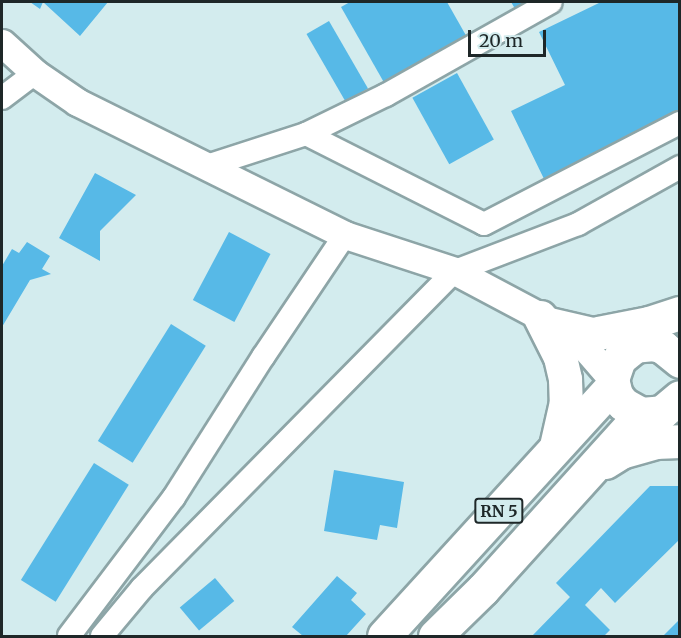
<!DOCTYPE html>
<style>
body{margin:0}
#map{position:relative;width:681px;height:638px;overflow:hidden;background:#d3ecee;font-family:Merriweather,serif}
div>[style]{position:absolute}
.building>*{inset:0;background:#57b9e7;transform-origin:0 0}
.roads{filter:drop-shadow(2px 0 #8da5a7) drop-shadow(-2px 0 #8da5a7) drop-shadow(0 2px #8da5a7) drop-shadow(0 -2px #8da5a7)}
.minor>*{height:22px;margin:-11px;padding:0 11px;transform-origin:11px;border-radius:11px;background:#fff}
.tertiary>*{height:27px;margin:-13.5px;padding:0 13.5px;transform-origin:13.5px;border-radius:13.5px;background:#fff}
.primary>*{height:33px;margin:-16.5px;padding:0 16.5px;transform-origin:16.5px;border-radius:16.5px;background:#fff}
span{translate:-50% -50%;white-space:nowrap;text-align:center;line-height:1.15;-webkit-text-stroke:4.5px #d3ecee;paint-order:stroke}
.shield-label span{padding:2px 4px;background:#d3ecee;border:2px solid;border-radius:4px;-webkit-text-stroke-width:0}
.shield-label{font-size:16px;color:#1e2728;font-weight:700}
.frame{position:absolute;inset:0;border:3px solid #1e2728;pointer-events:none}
.scale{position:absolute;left:468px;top:30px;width:78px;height:27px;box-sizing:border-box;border:3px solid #1e2728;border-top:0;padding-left:8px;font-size:18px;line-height:21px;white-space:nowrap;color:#1e2728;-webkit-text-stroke:4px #d3ecee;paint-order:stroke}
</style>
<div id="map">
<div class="building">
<div style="clip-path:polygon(30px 2px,108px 2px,80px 36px,43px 2px,40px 9px)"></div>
<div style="clip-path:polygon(350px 2px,447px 2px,468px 39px,386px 86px,341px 7px)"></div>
<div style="clip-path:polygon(511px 2px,535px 2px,517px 12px)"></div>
<div style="clip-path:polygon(601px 2px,680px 2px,680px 114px,545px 181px,511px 111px,565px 85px,539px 32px)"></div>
<div style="left:329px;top:21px;width:78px;height:26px;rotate:60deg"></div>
<div style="left:457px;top:73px;width:76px;height:51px;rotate:61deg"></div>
<div style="clip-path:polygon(95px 173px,136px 195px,100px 231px,100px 261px,59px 238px)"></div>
<div style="left:229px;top:232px;width:47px;height:77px;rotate:28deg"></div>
<div style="clip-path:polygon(27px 242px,50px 256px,42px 269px,51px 274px,30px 280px,2px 327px,2px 266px,12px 249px,19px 253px)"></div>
<div style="left:171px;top:324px;width:41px;height:138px;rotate:32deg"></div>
<div style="left:94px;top:463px;width:41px;height:138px;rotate:32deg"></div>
<div style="clip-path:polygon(334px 470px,404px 482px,397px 528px,380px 525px,377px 540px,324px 531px)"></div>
<div style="clip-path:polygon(650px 486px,680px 486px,680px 539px,615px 603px,601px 588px,585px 605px,610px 630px,604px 636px,532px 636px,570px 597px,556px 583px)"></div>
<div style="clip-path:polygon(337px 576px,357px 593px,351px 600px,366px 614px,346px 636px,303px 636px,292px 627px)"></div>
<div style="left:215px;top:578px;width:30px;height:46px;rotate:50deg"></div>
<div style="clip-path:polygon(680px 619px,680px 636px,663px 636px)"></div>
</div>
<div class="roads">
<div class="minor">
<div style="left:2px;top:98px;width:41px;rotate:-37.1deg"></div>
<div style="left:306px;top:134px;width:199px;rotate:26.8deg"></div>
<div style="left:484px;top:224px;width:220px;rotate:-27.3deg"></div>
<div style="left:207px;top:166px;width:104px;rotate:-17.9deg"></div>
<div style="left:306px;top:134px;width:89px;rotate:-26deg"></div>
<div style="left:386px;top:95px;width:189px;rotate:-29.4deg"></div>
<div style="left:69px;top:636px;width:174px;rotate:-52.9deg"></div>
<div style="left:174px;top:497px;width:166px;rotate:-57.6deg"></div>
<div style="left:263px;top:357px;width:147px;rotate:-56.1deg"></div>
<div style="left:102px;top:636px;width:62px;rotate:-50.2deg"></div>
<div style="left:142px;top:588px;width:445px;rotate:-45.4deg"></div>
<div style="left:455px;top:271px;width:132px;rotate:-20.9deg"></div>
<div style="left:578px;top:224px;width:117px;rotate:-29.2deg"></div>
</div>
<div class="tertiary">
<div style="left:2px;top:43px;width:45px;rotate:42.3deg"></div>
<div style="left:35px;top:73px;width:51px;rotate:34.6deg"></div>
<div style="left:77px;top:102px;width:299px;rotate:26.4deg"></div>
<div style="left:345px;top:235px;width:116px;rotate:18.1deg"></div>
<div style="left:455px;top:271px;width:106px;rotate:28deg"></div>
<div style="left:549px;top:321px;width:72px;rotate:12.9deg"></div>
<div style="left:557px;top:327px;width:36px;rotate:37deg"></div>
<div style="left:586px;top:349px;width:40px;rotate:49deg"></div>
</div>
<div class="primary">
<div style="left:540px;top:317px;width:45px;rotate:63.4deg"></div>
<div style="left:560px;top:357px;width:23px;rotate:77deg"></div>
<div style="left:565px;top:379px;width:23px;rotate:88deg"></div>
<div style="left:566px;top:402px;width:45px;rotate:102.8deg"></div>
<div style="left:598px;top:333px;width:52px;rotate:-11.1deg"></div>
<div style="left:649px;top:323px;width:33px;rotate:-18deg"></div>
<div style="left:680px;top:361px;width:22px;rotate:-141deg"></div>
<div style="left:663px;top:347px;width:10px;rotate:-163deg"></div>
<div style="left:653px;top:344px;width:18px;rotate:174deg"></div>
<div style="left:635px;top:346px;width:21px;rotate:141deg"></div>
<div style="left:619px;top:359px;width:21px;rotate:109deg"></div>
<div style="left:612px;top:379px;width:16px;rotate:76deg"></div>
<div style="left:616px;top:395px;width:11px;rotate:52deg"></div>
<div style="left:623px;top:404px;width:21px;rotate:29deg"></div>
<div style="left:641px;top:414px;width:21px;rotate:-5deg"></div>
<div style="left:662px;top:412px;width:23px;rotate:-40deg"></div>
<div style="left:605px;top:462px;width:19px;rotate:-32deg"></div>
<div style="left:621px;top:452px;width:35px;rotate:-16deg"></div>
<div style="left:655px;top:442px;width:25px;rotate:-2deg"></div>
<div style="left:384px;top:636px;width:340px;rotate:-47.6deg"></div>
<div style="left:435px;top:636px;width:67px;rotate:-44.4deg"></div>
<div style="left:483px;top:589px;width:236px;rotate:-47.9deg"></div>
</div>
</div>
<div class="shield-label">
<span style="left:499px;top:511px">RN 5</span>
</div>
<div class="frame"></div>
<div class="scale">20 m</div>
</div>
